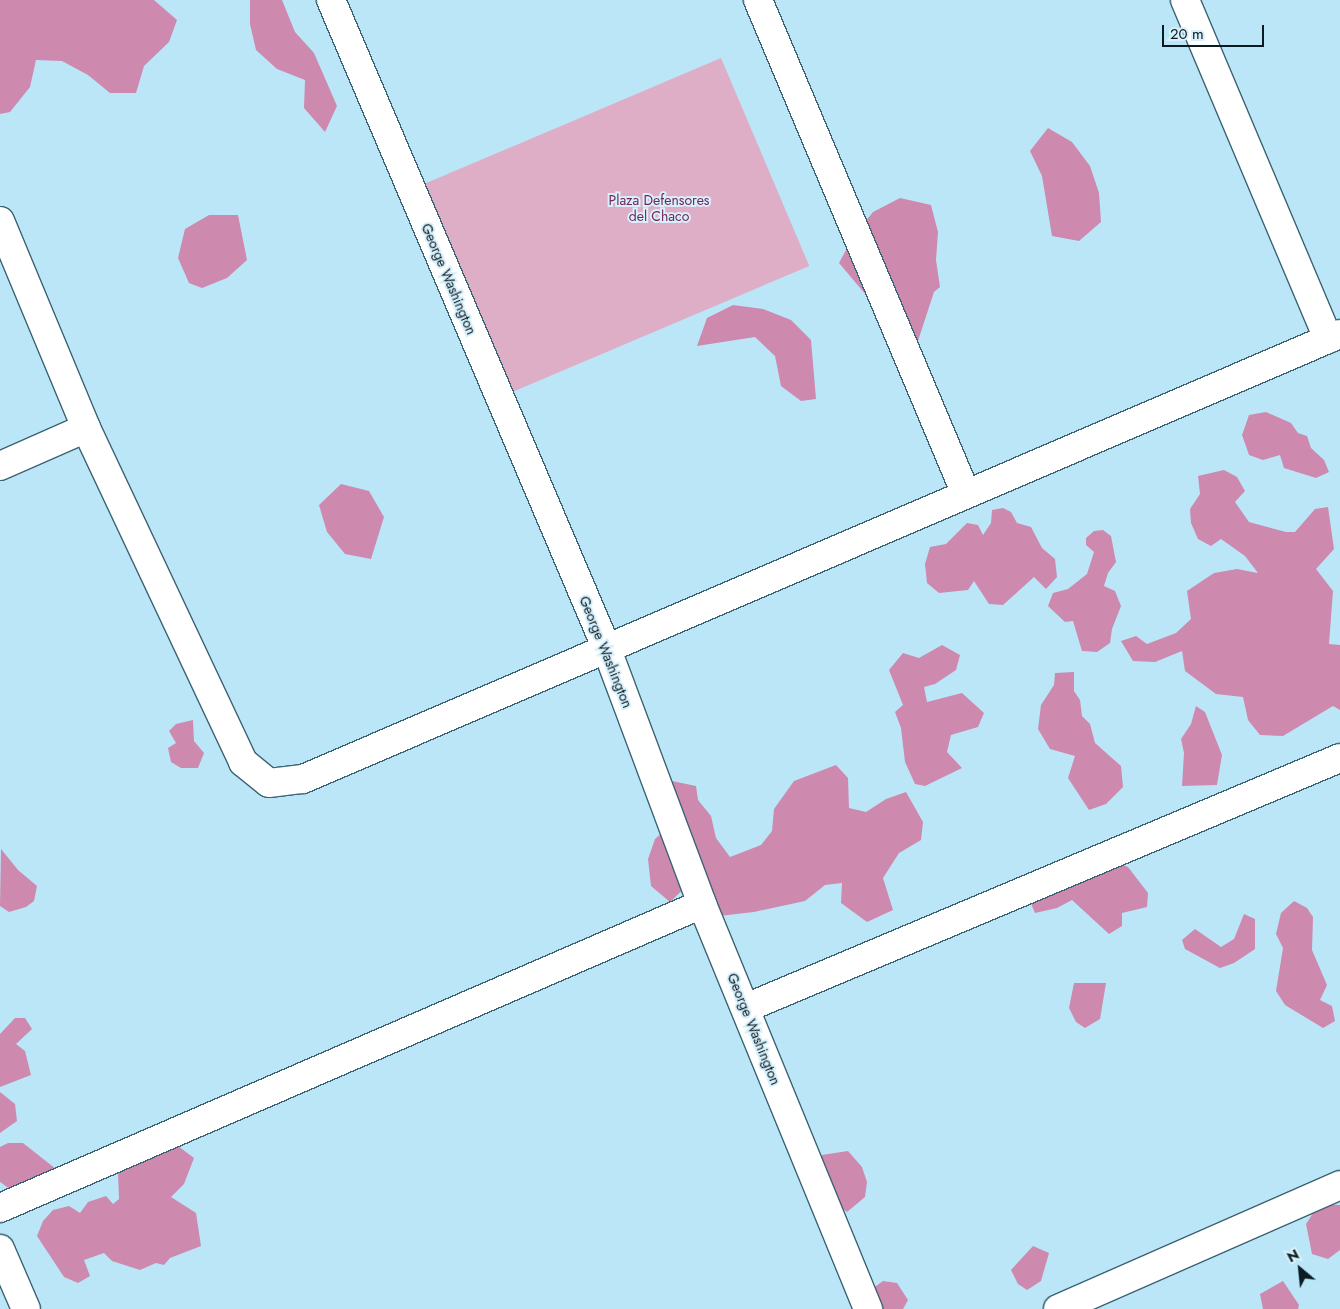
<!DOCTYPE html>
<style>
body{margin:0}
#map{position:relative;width:1340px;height:1309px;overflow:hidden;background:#bbe6f8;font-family:Jost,sans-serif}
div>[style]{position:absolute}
.green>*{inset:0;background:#deaec6;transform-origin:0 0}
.forest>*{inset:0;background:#ce89ae}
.roads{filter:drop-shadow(1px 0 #3c6373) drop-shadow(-1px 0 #3c6373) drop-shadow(0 1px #3c6373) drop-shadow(0 -1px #3c6373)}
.minor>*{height:28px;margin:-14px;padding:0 14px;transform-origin:14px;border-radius:14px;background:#fff}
.tertiary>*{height:28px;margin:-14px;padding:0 14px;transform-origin:14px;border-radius:14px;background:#fff}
span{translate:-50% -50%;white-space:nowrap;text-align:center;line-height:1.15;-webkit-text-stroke:4px #d7f0fb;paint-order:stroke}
.park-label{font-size:14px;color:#752556}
.street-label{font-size:14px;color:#0b1b22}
.north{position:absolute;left:1275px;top:1244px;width:50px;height:50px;-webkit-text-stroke:4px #d7f0fb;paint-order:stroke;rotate:332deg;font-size:14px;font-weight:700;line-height:20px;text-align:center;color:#0b1b22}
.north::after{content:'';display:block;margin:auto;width:18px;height:22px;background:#0b1b22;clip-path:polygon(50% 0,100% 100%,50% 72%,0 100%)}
.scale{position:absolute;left:1162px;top:25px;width:102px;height:22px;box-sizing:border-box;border:2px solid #0b1b22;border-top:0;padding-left:6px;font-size:15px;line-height:18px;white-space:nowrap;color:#0b1b22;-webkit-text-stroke:4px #d7f0fb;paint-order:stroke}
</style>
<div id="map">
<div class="green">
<div style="left:721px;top:58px;width:226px;height:322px;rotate:67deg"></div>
</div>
<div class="forest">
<div style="clip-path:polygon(0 0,154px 0,177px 20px,169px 42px,144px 66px,136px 93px,110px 93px,88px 75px,62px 61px,36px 60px,30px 87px,10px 112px,0 114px)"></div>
<div style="clip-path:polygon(250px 0,282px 0,295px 32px,314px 53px,337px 106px,325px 132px,304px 108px,305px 80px,277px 69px,256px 50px,250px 24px)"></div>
<div style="clip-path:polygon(1048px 128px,1072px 142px,1090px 166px,1099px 193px,1101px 222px,1079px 241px,1052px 236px,1042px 176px,1030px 151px)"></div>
<div style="clip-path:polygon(900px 198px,931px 205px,938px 232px,936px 260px,940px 287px,934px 292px,916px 347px,877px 308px,839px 263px,853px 237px,873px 212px)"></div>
<div style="clip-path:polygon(209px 215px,238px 215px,247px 260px,227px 278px,202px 288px,189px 283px,178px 258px,185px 229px)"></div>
<div style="clip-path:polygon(733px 305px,763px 309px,791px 320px,811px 340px,816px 399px,801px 401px,781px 386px,775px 356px,755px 337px,697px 346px,707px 318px)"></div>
<div style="clip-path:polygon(1266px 412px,1291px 423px,1298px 433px,1307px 436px,1311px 448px,1324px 460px,1329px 472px,1316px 478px,1284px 468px,1280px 455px,1263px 460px,1249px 455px,1242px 435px,1249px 415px)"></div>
<div style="clip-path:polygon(1224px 470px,1237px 477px,1245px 491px,1235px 502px,1249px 522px,1286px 532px,1295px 532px,1315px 509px,1328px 507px,1334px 549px,1316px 569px,1333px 591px,1329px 644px,1340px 645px,1340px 710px,1333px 706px,1283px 736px,1260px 735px,1248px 720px,1243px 697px,1216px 694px,1185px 671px,1182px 651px,1155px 662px,1133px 661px,1121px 641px,1136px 636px,1147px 644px,1176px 633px,1191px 619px,1187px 591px,1214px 573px,1237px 569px,1258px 573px,1245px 556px,1221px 539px,1211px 546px,1198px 539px,1191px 523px,1190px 509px,1200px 494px,1198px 476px)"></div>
<div style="clip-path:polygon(341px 484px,369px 491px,384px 517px,371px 559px,345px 554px,327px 532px,319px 505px)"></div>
<div style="clip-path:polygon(1003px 508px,1011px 512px,1017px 523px,1031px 527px,1042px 548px,1055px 559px,1057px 577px,1046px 589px,1034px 577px,1003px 605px,989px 604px,974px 581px,968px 590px,939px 593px,927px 583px,925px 564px,930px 547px,946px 544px,967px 523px,978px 525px,983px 535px,991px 523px,992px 510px)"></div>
<div style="clip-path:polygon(1103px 530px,1111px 536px,1116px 562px,1108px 573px,1104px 586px,1115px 591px,1121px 606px,1112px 629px,1110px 643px,1097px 652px,1082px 651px,1073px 621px,1065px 622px,1048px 606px,1053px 593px,1068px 589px,1087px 574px,1094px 552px,1086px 545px,1086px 538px,1094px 531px)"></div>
<div style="clip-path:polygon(942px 645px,960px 655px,956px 670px,935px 684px,924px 687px,927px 702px,962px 693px,984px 713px,978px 727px,951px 735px,947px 752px,962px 768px,925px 786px,915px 784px,905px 762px,901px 728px,895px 712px,903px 705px,889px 670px,903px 653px,919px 658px)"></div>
<div style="clip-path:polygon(1074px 672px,1074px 691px,1080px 700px,1082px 716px,1090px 724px,1095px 743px,1121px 766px,1123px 787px,1106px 804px,1089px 810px,1068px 778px,1075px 756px,1050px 749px,1038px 729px,1041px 705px,1054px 685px,1055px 673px)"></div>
<div style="clip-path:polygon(1196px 706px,1205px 712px,1222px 755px,1217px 785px,1182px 786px,1184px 753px,1181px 739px,1191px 724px)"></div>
<div style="clip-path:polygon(193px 720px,194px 741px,204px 753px,198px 768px,181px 768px,171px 762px,168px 748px,176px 743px,169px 731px,176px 724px)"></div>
<div style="clip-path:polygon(836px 765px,848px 778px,849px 808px,866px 812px,886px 799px,906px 792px,923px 822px,921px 840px,899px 853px,883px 878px,893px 910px,867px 922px,841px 903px,842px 883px,825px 885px,805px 901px,754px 912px,719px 916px,696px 877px,670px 902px,651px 886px,648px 859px,655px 839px,673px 823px,663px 784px,672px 781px,696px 786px,698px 800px,711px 816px,716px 838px,730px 857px,761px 845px,772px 831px,774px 809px,794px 781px)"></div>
<div style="clip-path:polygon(1px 849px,18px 870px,37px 886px,34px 901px,26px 907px,9px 912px,0 906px)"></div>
<div style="clip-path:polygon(1111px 860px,1128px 867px,1148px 893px,1147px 907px,1122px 913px,1122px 926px,1109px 934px,1072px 900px,1057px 908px,1035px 913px,1027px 894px)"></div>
<div style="clip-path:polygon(1294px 901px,1307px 908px,1313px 917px,1312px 950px,1327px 985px,1320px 1000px,1332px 1006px,1335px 1021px,1323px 1028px,1285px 1005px,1276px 991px,1283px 948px,1276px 934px,1281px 913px)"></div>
<div style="clip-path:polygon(1244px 914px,1255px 919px,1255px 949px,1234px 963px,1220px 968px,1185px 949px,1182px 940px,1195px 929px,1221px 947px,1234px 939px)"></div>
<div style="clip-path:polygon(1074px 983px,1106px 983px,1100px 1019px,1085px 1028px,1076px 1022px,1069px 1008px)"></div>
<div style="clip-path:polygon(15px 1018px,25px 1018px,32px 1029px,16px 1044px,25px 1051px,31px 1075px,0 1087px,0 1034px)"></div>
<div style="clip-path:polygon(0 1092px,15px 1104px,17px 1121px,0 1133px)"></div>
<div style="clip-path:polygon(154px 1128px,194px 1158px,184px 1184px,171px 1197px,196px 1213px,201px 1246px,170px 1258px,164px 1265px,156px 1263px,140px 1270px,112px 1261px,104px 1253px,84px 1260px,90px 1276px,78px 1283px,64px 1277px,37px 1236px,43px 1221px,53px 1210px,69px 1206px,80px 1213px,88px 1202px,106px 1196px,113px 1204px,119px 1199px,118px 1173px,135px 1134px)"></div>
<div style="clip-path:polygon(8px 1143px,23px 1143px,61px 1173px,10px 1189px,0 1182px,0 1147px)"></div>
<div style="clip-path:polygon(848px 1151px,862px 1167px,867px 1182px,865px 1197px,847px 1212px,839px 1206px,822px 1167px,822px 1155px)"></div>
<div style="clip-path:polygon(1319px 1204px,1340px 1205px,1340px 1250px,1328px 1259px,1312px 1254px,1306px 1224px)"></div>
<div style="clip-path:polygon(1033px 1246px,1049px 1253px,1041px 1281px,1027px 1290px,1018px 1284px,1011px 1270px)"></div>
<div style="clip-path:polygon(883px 1281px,897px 1283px,908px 1300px,903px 1309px,861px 1309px,869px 1291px)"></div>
<div style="clip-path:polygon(1283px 1281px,1299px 1305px,1298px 1309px,1263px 1309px,1260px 1294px)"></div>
</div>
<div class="roads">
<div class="minor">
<div style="left:331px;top:0;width:703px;rotate:66.97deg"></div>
<div style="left:606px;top:647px;width:274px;rotate:69.5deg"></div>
<div style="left:702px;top:904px;width:438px;rotate:67.7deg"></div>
<div style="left:758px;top:0;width:536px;rotate:67.17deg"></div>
<div style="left:1185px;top:0;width:368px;rotate:67.1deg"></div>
<div style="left:0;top:221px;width:224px;rotate:67.4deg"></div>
<div style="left:746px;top:1008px;width:644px;rotate:-22.83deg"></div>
<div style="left:0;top:1208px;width:765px;rotate:-23.41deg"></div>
<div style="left:0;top:1249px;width:65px;rotate:66.6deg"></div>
<div style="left:1058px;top:1309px;width:308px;rotate:-23.7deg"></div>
</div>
<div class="tertiary">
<div style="left:0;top:466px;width:94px;rotate:-23.8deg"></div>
<div style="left:86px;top:428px;width:369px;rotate:64.8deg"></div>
<div style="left:243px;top:762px;width:33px;rotate:39deg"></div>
<div style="left:269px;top:783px;width:34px;rotate:-7deg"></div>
<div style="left:303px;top:779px;width:1128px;rotate:-23.23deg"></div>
</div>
</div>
<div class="park-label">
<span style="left:659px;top:208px">Plaza Defensores<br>del Chaco</span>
</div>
<div class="street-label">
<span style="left:449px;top:279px;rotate:67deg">George Washington</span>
<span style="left:606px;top:652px;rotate:68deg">George Washington</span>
<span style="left:754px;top:1029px;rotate:68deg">George Washington</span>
</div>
<div class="north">N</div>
<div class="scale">20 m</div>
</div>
